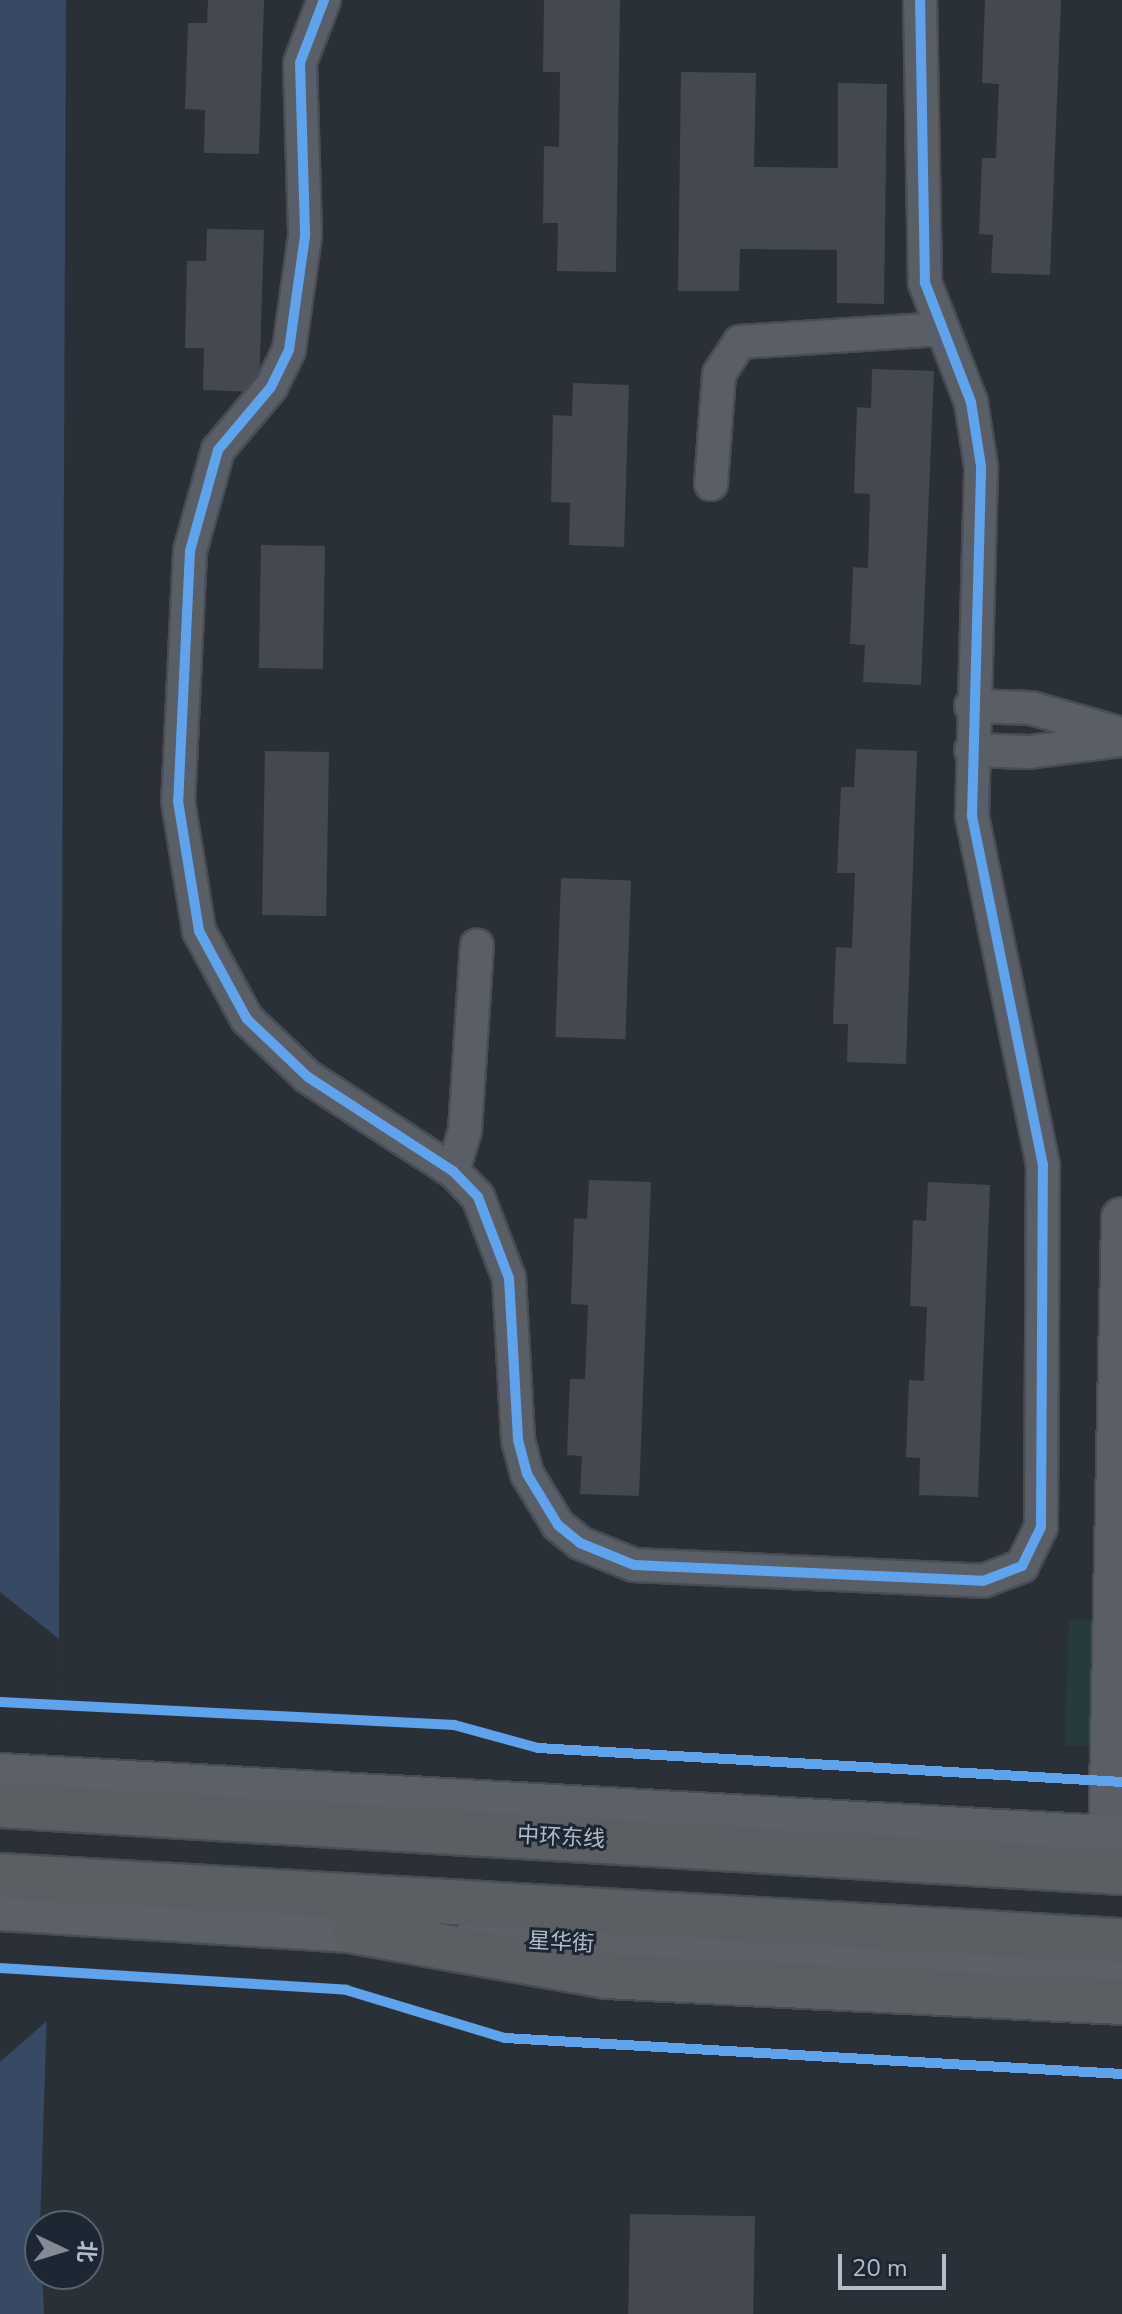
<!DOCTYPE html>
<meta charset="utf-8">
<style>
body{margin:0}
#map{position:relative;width:1122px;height:2314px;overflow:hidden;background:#2a3038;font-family:"Nunito Sans","Noto Sans SC",sans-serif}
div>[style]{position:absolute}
.green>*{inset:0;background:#273a3e;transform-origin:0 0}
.water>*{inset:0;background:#384963}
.pier>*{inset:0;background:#2a3038}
.building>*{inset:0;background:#444950;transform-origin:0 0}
.roads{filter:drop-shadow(2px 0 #484c53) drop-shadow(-2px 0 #484c53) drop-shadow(0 2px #484c53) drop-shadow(0 -2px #484c53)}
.minor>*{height:32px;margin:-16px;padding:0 16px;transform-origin:16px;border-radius:16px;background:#5a5e66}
.tertiary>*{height:40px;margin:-20px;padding:0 20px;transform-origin:20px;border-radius:20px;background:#5a5e66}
.primary>*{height:44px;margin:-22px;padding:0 22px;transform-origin:22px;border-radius:22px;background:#5c6168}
.trunk>*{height:44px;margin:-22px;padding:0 22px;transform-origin:22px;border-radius:22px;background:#5b5f64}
.cycleway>*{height:10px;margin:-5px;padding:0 5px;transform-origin:5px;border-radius:5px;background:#60a3ed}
span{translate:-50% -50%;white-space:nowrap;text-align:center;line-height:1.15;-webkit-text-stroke:6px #1d2633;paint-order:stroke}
.street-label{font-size:22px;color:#b4bcc9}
.north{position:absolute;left:24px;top:2210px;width:80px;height:80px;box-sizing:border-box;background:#1d2633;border:2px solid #59626f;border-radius:50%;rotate:94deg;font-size:22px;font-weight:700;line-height:32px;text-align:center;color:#b4bcc9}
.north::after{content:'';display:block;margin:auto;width:28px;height:36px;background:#848b96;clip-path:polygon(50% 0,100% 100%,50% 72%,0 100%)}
.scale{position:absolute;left:838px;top:2254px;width:108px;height:36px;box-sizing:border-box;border:4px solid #b4bcc9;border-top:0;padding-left:10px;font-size:24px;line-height:28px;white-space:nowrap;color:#b4bcc9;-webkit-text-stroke:6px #1d2633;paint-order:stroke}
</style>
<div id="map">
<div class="green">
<div style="left:1069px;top:1619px;width:53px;height:126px;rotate:2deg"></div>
</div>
<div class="water">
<div style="clip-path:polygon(0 0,66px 0,59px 1639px,40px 2226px,44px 2314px,0 2314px)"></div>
</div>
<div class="pier">
<div style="clip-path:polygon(0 1592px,59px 1639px,49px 2019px,0 2062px)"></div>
</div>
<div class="building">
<div style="clip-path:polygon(208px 0,264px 0,259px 154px,204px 153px,205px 110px,185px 109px,188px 23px,207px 23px)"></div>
<div style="clip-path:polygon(544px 0,620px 0,616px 272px,557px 271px,558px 223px,543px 223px,544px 146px,559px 147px,560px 72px,543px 72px)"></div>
<div style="clip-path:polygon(985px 0,1061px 0,1050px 275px,991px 273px,993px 235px,979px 234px,982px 158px,996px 158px,999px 84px,982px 83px)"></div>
<div style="clip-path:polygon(681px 72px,756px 73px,754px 167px,838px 168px,838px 83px,887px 84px,884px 304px,837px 303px,837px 250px,740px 249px,739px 291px,678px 291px)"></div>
<div style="clip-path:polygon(207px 229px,264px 230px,259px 392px,203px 390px,204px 348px,185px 348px,187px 261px,206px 261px)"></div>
<div style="clip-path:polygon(872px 369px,934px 371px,921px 685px,863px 682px,865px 645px,850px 644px,853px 567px,868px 568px,870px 494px,854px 493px,857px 407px,871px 408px)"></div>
<div style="clip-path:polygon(573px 383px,629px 385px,624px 547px,569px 545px,570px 503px,551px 502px,553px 415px,572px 416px)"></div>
<div style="left:261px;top:545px;width:64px;height:123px;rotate:1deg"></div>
<div style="clip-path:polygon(856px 749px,917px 751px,906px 1064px,847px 1062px,848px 1024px,833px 1024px,836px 947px,852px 948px,855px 873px,837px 873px,841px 787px,854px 787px)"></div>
<div style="left:265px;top:751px;width:64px;height:164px;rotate:1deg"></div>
<div style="left:561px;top:878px;width:70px;height:159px;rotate:2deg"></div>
<div style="clip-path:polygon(589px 1180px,651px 1182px,639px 1496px,580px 1494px,582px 1456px,567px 1455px,570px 1379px,585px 1379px,588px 1305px,571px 1304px,574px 1218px,587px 1219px)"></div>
<div style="clip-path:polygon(928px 1182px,990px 1185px,978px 1497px,919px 1495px,920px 1458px,906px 1457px,909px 1380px,924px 1381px,927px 1307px,910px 1306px,913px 1220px,926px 1221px)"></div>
<div style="left:630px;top:2214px;width:125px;height:100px;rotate:1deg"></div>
</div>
<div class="roads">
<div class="minor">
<div style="left:324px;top:0;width:67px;rotate:110.9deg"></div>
<div style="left:300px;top:63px;width:173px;rotate:88.3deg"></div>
<div style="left:305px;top:236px;width:115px;rotate:98deg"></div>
<div style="left:289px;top:350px;width:41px;rotate:115.9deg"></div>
<div style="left:271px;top:387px;width:82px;rotate:130.1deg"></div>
<div style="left:218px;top:450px;width:105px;rotate:105.5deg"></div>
<div style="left:190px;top:551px;width:250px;rotate:92.7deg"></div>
<div style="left:178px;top:801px;width:132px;rotate:80.8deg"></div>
<div style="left:199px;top:931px;width:100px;rotate:61.4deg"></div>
<div style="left:247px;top:1019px;width:84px;rotate:43.6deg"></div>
<div style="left:308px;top:1077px;width:173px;rotate:33deg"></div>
<div style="left:453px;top:1171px;width:36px;rotate:46deg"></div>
<div style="left:478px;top:1197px;width:87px;rotate:69.1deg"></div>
<div style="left:509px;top:1278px;width:162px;rotate:86.8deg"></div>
<div style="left:518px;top:1440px;width:35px;rotate:75deg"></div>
<div style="left:527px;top:1474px;width:60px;rotate:58.7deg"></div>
<div style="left:558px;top:1525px;width:28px;rotate:39deg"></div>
<div style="left:580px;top:1543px;width:58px;rotate:22.2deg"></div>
<div style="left:634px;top:1565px;width:349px;rotate:2.6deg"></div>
<div style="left:983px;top:1581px;width:42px;rotate:-21deg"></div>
<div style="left:1022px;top:1566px;width:43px;rotate:-64deg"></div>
<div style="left:1041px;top:1527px;width:362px;rotate:-89.7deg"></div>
<div style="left:1043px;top:1165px;width:356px;rotate:-101.5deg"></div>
<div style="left:972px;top:816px;width:350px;rotate:-88.5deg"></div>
<div style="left:981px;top:466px;width:65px;rotate:-98.9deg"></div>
<div style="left:971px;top:402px;width:128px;rotate:-111.1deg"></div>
<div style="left:925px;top:283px;width:283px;rotate:-91deg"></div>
<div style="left:711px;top:484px;width:110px;rotate:-85.8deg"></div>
<div style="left:719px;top:374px;width:38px;rotate:-57deg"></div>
<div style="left:740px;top:342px;width:202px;rotate:-3.7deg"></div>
<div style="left:971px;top:706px;width:60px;rotate:1.9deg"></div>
<div style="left:1031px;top:708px;width:95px;rotate:15.9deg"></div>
<div style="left:971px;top:750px;width:58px;rotate:2deg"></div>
<div style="left:1029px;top:752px;width:94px;rotate:-7.4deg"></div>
<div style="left:453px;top:1171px;width:43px;rotate:-73.7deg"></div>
<div style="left:465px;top:1130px;width:185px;rotate:-86.3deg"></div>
</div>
<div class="tertiary">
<div style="left:1109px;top:1839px;width:621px;rotate:-88.8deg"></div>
</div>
<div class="primary">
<div style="left:0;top:1776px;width:1124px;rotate:3.21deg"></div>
<div style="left:0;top:1908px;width:394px;rotate:3.6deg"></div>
<div style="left:477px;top:1938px;width:646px;rotate:3.28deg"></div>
</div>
<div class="trunk">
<div style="left:0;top:1805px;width:1124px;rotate:3.42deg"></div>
<div style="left:0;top:1876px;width:1124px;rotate:3.32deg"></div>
<div style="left:354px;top:1931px;width:257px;rotate:10.1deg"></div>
<div style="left:607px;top:1976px;width:516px;rotate:2.89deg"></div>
</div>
</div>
<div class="cycleway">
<div style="left:324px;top:0;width:67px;rotate:110.9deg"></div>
<div style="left:300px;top:63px;width:173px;rotate:88.3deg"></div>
<div style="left:305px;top:236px;width:115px;rotate:98deg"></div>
<div style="left:289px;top:350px;width:41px;rotate:115.9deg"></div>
<div style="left:271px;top:387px;width:82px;rotate:130.1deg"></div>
<div style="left:218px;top:450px;width:105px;rotate:105.5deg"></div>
<div style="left:190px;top:551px;width:250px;rotate:92.7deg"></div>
<div style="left:178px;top:801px;width:132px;rotate:80.8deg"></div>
<div style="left:199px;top:931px;width:100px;rotate:61.4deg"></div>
<div style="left:247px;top:1019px;width:84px;rotate:43.6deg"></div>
<div style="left:308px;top:1077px;width:173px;rotate:33deg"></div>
<div style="left:453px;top:1171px;width:36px;rotate:46deg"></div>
<div style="left:478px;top:1197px;width:87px;rotate:69.1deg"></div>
<div style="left:509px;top:1278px;width:162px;rotate:86.8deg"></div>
<div style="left:518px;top:1440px;width:35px;rotate:75deg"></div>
<div style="left:527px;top:1474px;width:60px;rotate:58.7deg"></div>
<div style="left:558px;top:1525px;width:28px;rotate:39deg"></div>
<div style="left:580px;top:1543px;width:58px;rotate:22.2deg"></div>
<div style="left:634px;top:1565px;width:349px;rotate:2.6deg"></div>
<div style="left:983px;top:1581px;width:42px;rotate:-21deg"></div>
<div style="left:1022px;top:1566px;width:43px;rotate:-64deg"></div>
<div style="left:1041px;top:1527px;width:362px;rotate:-89.7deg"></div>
<div style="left:1043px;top:1165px;width:356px;rotate:-101.5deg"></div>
<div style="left:972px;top:816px;width:350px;rotate:-88.5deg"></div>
<div style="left:981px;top:466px;width:65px;rotate:-98.9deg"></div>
<div style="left:971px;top:402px;width:128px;rotate:-111.1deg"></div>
<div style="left:925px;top:283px;width:283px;rotate:-91deg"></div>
<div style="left:0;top:1702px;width:455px;rotate:2.9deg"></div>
<div style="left:454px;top:1725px;width:87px;rotate:15.3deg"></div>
<div style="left:538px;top:1748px;width:585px;rotate:3.33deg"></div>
<div style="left:0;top:1968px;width:347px;rotate:3.6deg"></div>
<div style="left:346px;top:1990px;width:166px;rotate:16.8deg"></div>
<div style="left:505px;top:2038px;width:618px;rotate:3.34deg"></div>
</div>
<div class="street-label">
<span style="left:561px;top:1838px;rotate:3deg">中环东线</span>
<span style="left:561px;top:1943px;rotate:3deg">星华街</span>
</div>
<div class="north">北</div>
<div class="scale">20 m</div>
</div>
